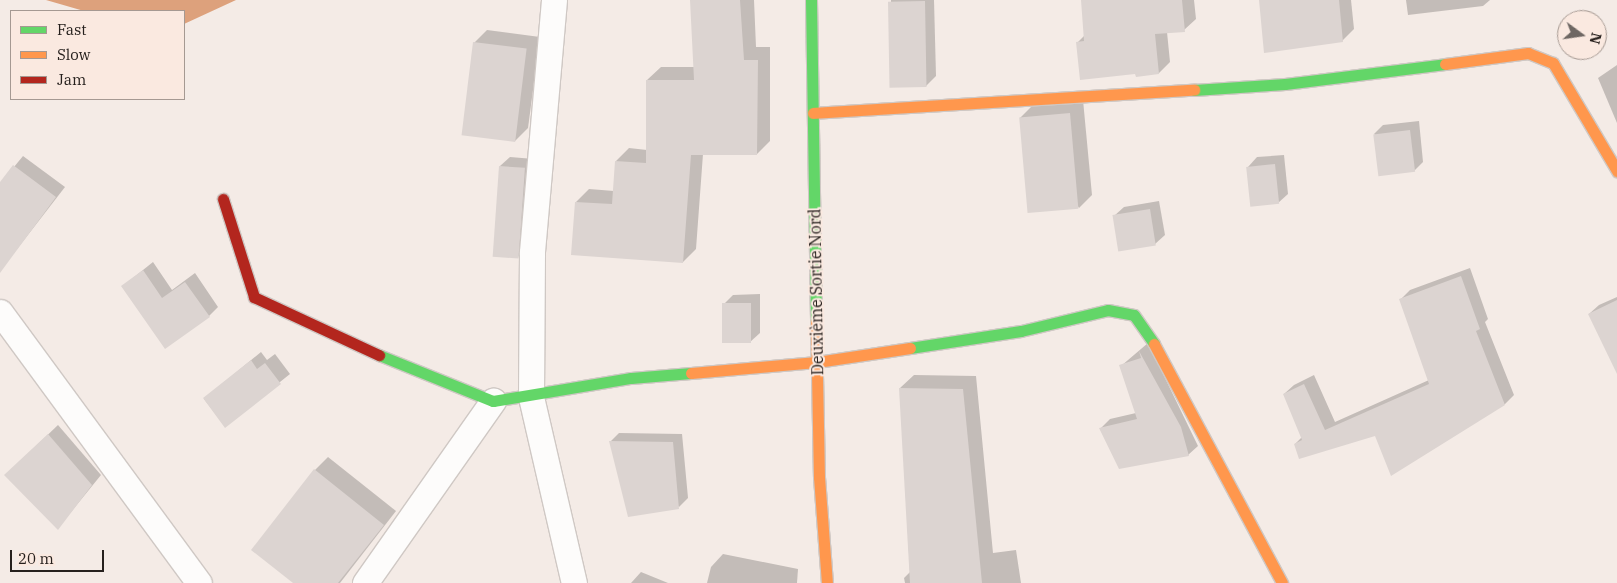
<!DOCTYPE html>
<meta charset="utf-8">
<style>
body{margin:0}
#map{position:relative;width:1617px;height:583px;overflow:hidden;background:#f4ebe6;font-family:"IBM Plex Serif",serif}
div>[style]{position:absolute}
.water>*{inset:0;background:#dda17c}
.shadow>*{inset:0;background:#0003}
.building>*{inset:0;background:#dcd4d1;transform-origin:0 0}
.roads{filter:drop-shadow(1px 0 #cfc8c4) drop-shadow(-1px 0 #cfc8c4) drop-shadow(0 1px #cfc8c4) drop-shadow(0 -1px #cfc8c4)}
.street>*{height:25px;margin:-12.5px;padding:0 12.5px;transform-origin:12.5px;border-radius:12.5px;background:#fdfcfb}
.fast>*{height:11px;margin:-5.5px;padding:0 5.5px;transform-origin:5.5px;border-radius:5.5px;background:#63d668}
.slow>*{height:11px;margin:-5.5px;padding:0 5.5px;transform-origin:5.5px;border-radius:5.5px;background:#ff974d}
.jam>*{height:11px;margin:-5.5px;padding:0 5.5px;transform-origin:5.5px;border-radius:5.5px;background:#b3261e}
span{translate:-50% -50%;white-space:nowrap;text-align:center;line-height:1.15;-webkit-text-stroke:4px #fae9e0;paint-order:stroke}
.street-label{font-size:16px;color:#26201d}
.legend{position:absolute;left:10px;top:10px;width:175px;height:90px;box-sizing:border-box;background:#fae9e0;border:1px solid #a59992;margin:0;padding:6px 9px;list-style:none;font-size:15px;color:#26201d}
.legend li{display:flex;align-items:center;gap:10px;height:25px}
.legend b{width:25px;border:1px solid #a59992}
.north{position:absolute;left:1557px;top:10px;width:50px;height:50px;box-sizing:border-box;background:#fae9e0;border:1px solid #a59992;border-radius:50%;rotate:104deg;font-size:14px;font-weight:700;line-height:20px;text-align:center;color:#26201d}
.north::after{content:'';display:block;margin:auto;width:18px;height:22px;background:#6e6763;clip-path:polygon(50% 0,100% 100%,50% 72%,0 100%)}
.scale{position:absolute;left:10px;top:550px;width:94px;height:22px;box-sizing:border-box;border:2px solid #26201d;border-top:0;padding-left:6px;font-size:15px;line-height:18px;white-space:nowrap;color:#26201d;-webkit-text-stroke:4px #fae9e0;paint-order:stroke}
</style>
<div id="map">
<div class="water">
<div style="clip-path:polygon(46px 0,236px 0,184px 24px,184px 11px,84px 11px)"></div>
</div>
<div class="shadow">
<div style="clip-path:polygon(691px 0,754px 0,756px 47px,770px 47px,770px 141px,757px 154px,703px 154px,696px 249px,683px 262px,576px 202px,589px 189px,614px 191px,616px 161px,629px 148px,647px 150px,647px 80px,661px 67px,695px 67px)"></div>
<div style="clip-path:polygon(891px 0,934px 0,936px 76px,926px 86px,891px 87px)"></div>
<div style="clip-path:polygon(1082px 0,1194px 0,1196px 19px,1184px 30px,1167px 32px,1170px 62px,1159px 73px,1137px 72px,1077px 43px,1085px 35px)"></div>
<div style="clip-path:polygon(1261px 0,1351px 0,1354px 29px,1342px 41px)"></div>
<div style="clip-path:polygon(1406px 0,1490px 0,1483px 6px,1408px 15px)"></div>
<div style="clip-path:polygon(487px 30px,540px 37px,528px 128px,515px 141px,474px 43px)"></div>
<div style="clip-path:polygon(1617px 65px,1617px 123px,1598px 78px)"></div>
<div style="clip-path:polygon(1083px 100px,1092px 195px,1079px 208px,1020px 118px,1033px 105px)"></div>
<div style="clip-path:polygon(1419px 121px,1423px 162px,1414px 171px,1374px 134px,1383px 125px)"></div>
<div style="clip-path:polygon(1284px 155px,1288px 194px,1278px 203px,1248px 167px,1257px 157px)"></div>
<div style="clip-path:polygon(23px 156px,65px 187px,10px 258px,0 251px,0 184px)"></div>
<div style="clip-path:polygon(510px 157px,534px 159px,526px 248px,517px 258px,500px 166px)"></div>
<div style="clip-path:polygon(1159px 201px,1165px 235px,1155px 244px,1114px 216px,1124px 207px)"></div>
<div style="clip-path:polygon(153px 262px,172px 290px,195px 273px,218px 307px,209px 316px,123px 286px)"></div>
<div style="clip-path:polygon(1470px 268px,1488px 319px,1485px 322px,1514px 395px,1505px 404px,1376px 435px,1295px 444px,1302px 437px,1284px 394px,1294px 385px,1314px 375px,1335px 422px,1429px 380px,1401px 299px,1410px 290px)"></div>
<div style="clip-path:polygon(760px 294px,760px 333px,750px 342px,724px 304px,733px 295px)"></div>
<div style="clip-path:polygon(1617px 297px,1617px 371px,1589px 314px,1599px 305px)"></div>
<div style="clip-path:polygon(1148px 343px,1198px 446px,1188px 455px,1101px 428px,1110px 419px,1136px 413px,1121px 366px)"></div>
<div style="clip-path:polygon(261px 352px,267px 360px,275px 354px,290px 374px,225px 426px,204px 399px)"></div>
<div style="clip-path:polygon(914px 375px,976px 376px,993px 553px,1016px 550px,1021px 583px,905px 583px,904px 578px,910px 572px,900px 388px)"></div>
<div style="clip-path:polygon(58px 425px,101px 475px,58px 528px,15px 466px)"></div>
<div style="clip-path:polygon(619px 433px,682px 434px,688px 498px,679px 507px,610px 442px)"></div>
<div style="clip-path:polygon(328px 457px,396px 511px,340px 583px,295px 583px,315px 470px)"></div>
<div style="clip-path:polygon(723px 554px,798px 569px,797px 583px,707px 583px,711px 567px)"></div>
<div style="clip-path:polygon(641px 572px,668px 583px,631px 583px)"></div>
</div>
<div class="building">
<div style="clip-path:polygon(690px 0,740px 0,744px 60px,758px 60px,757px 155px,691px 155px,683px 263px,571px 255px,575px 202px,612px 204px,615px 161px,646px 163px,646px 80px,694px 80px)"></div>
<div style="clip-path:polygon(1081px 0,1182px 0,1185px 32px,1155px 34px,1159px 74px,1136px 77px,1135px 74px,1080px 80px,1076px 42px,1084px 41px)"></div>
<div style="clip-path:polygon(1259px 0,1339px 0,1343px 42px,1264px 53px)"></div>
<div style="left:925px;top:1px;width:86px;height:37px;rotate:89deg"></div>
<div style="left:473px;top:42px;width:54px;height:94px;rotate:7deg"></div>
<div style="left:1070px;top:113px;width:96px;height:51px;rotate:85deg"></div>
<div style="left:1410px;top:130px;width:42px;height:37px;rotate:83deg"></div>
<div style="left:1275px;top:164px;width:40px;height:29px;rotate:84deg"></div>
<div style="clip-path:polygon(13px 165px,56px 197px,0 273px,0 182px)"></div>
<div style="left:499px;top:166px;width:26px;height:91px;rotate:4deg"></div>
<div style="left:1150px;top:209px;width:37px;height:38px;rotate:81deg"></div>
<div style="clip-path:polygon(143px 270px,162px 298px,185px 282px,210px 317px,165px 349px,121px 286px)"></div>
<div style="clip-path:polygon(1461px 276px,1480px 329px,1476px 331px,1505px 405px,1391px 476px,1375px 436px,1299px 459px,1294px 444px,1302px 440px,1283px 394px,1304px 384px,1325px 430px,1429px 384px,1399px 299px)"></div>
<div style="clip-path:polygon(1617px 300px,1617px 374px,1588px 314px)"></div>
<div style="left:751px;top:303px;width:40px;height:29px;rotate:90deg"></div>
<div style="clip-path:polygon(1139px 351px,1181px 427px,1189px 456px,1119px 469px,1099px 428px,1137px 419px,1119px 365px,1141px 358px)"></div>
<div style="clip-path:polygon(251px 360px,257px 369px,265px 363px,281px 384px,225px 428px,203px 398px)"></div>
<div style="clip-path:polygon(899px 388px,963px 389px,982px 583px,910px 583px)"></div>
<div style="clip-path:polygon(48px 434px,92px 485px,58px 530px,4px 475px)"></div>
<div style="clip-path:polygon(609px 441px,673px 442px,679px 509px,628px 517px)"></div>
<div style="clip-path:polygon(314px 469px,384px 525px,338px 583px,293px 583px,251px 550px)"></div>
</div>
<div class="roads">
<div class="street">
<div style="left:554px;top:0;width:254px;rotate:95deg"></div>
<div style="left:532px;top:253px;width:144px;rotate:90.4deg"></div>
<div style="left:531px;top:397px;width:191px;rotate:77deg"></div>
<div style="left:0;top:312px;width:336px;rotate:53.7deg"></div>
<div style="left:365px;top:583px;width:223px;rotate:-54.9deg"></div>
</div>
<div class="fast">
<div style="left:811px;top:0;width:322px;rotate:89.1deg"></div>
<div style="left:1194px;top:90px;width:91px;rotate:-3.8deg"></div>
<div style="left:1285px;top:84px;width:161px;rotate:-7.1deg"></div>
<div style="left:910px;top:348px;width:112px;rotate:-8.7deg"></div>
<div style="left:1021px;top:331px;width:89px;rotate:-13.6deg"></div>
<div style="left:1108px;top:310px;width:26px;rotate:11deg"></div>
<div style="left:1134px;top:315px;width:35px;rotate:55deg"></div>
<div style="left:379px;top:355px;width:123px;rotate:22deg"></div>
<div style="left:493px;top:401px;width:140px;rotate:-9.5deg"></div>
<div style="left:631px;top:378px;width:60px;rotate:-4.8deg"></div>
</div>
<div class="slow">
<div style="left:1445px;top:64px;width:84px;rotate:-7.5deg"></div>
<div style="left:1528px;top:53px;width:27px;rotate:22deg"></div>
<div style="left:1553px;top:63px;width:126px;rotate:59.3deg"></div>
<div style="left:813px;top:113px;width:382px;rotate:-3.5deg"></div>
<div style="left:816px;top:322px;width:155px;rotate:88.9deg"></div>
<div style="left:819px;top:477px;width:106px;rotate:85.7deg"></div>
<div style="left:1154px;top:344px;width:271px;rotate:61.8deg"></div>
<div style="left:691px;top:373px;width:126px;rotate:-5deg"></div>
<div style="left:817px;top:362px;width:94px;rotate:-8.6deg"></div>
</div>
<div class="jam">
<div style="left:223px;top:199px;width:103px;rotate:72.4deg"></div>
<div style="left:254px;top:297px;width:138px;rotate:24.9deg"></div>
</div>
</div>
<div class="street-label">
<span style="left:816px;top:292px;rotate:-91deg">Deuxième Sortie Nord</span>
</div>
<ul class="legend">
<li><b style="height:6px;background:#63d668"></b>Fast</li>
<li><b style="height:6px;background:#ff974d"></b>Slow</li>
<li><b style="height:6px;background:#b3261e"></b>Jam</li>
</ul>
<div class="north">N</div>
<div class="scale">20 m</div>
</div>
